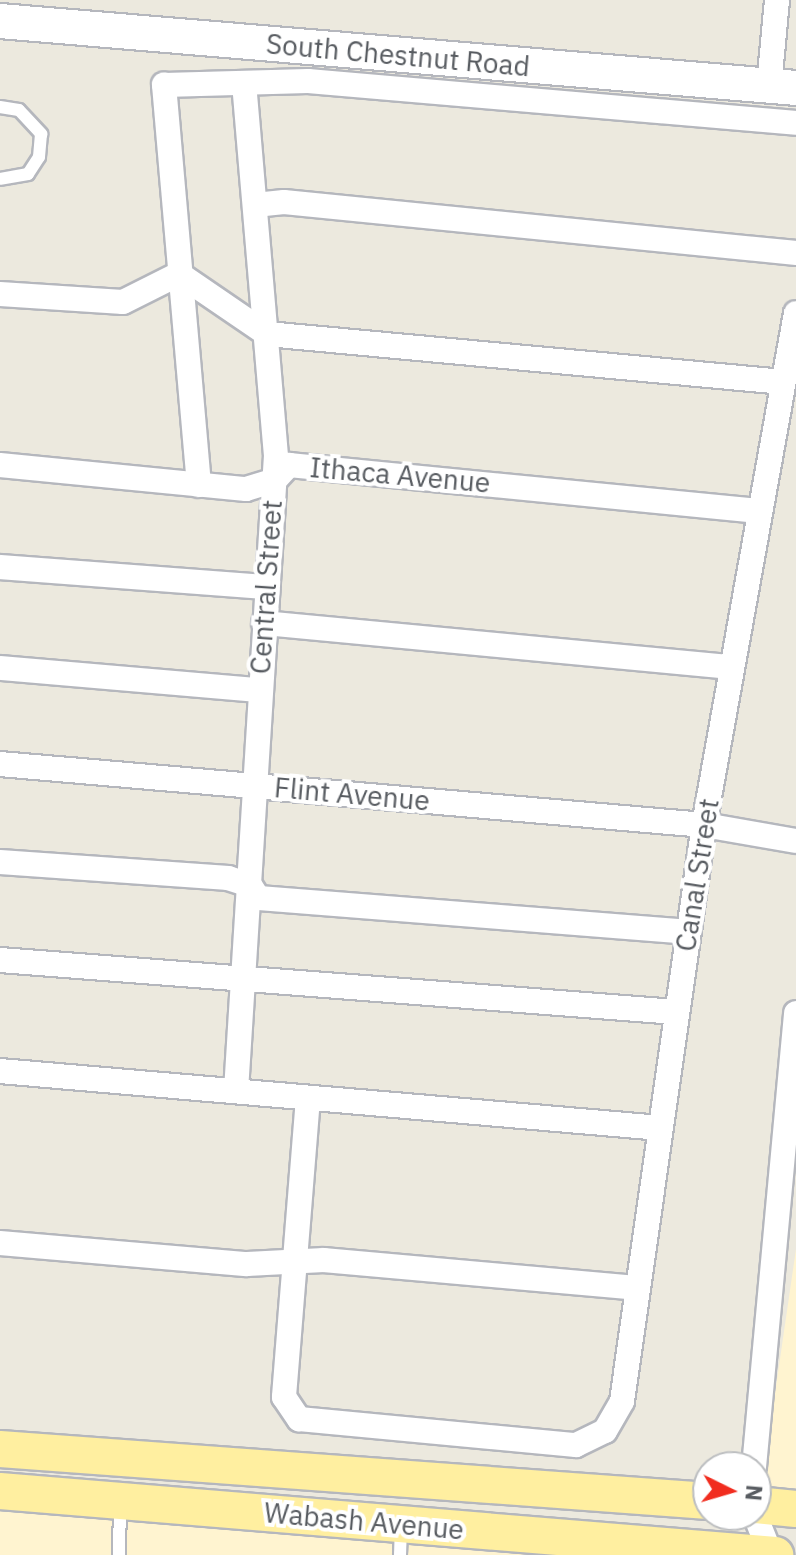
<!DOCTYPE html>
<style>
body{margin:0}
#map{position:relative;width:796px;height:1555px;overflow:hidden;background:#ece9de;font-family:"IBM Plex Sans",sans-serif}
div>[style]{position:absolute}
.commercial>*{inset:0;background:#fff4d0}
.roads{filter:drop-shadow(2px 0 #b5b7bd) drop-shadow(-2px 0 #b5b7bd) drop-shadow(0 2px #b5b7bd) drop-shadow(0 -2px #b5b7bd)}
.lane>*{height:12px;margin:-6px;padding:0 6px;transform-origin:6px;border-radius:6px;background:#fff}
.street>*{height:24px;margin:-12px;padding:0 12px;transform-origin:12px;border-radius:12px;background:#fff}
.secondary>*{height:34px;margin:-17px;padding:0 17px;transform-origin:17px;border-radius:17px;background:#fff}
.primary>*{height:36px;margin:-18px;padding:0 18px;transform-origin:18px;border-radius:18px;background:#ffefa0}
span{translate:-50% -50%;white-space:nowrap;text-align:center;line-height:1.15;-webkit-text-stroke:8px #fff;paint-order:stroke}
.street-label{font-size:28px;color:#585c61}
.north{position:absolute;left:692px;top:1451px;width:80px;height:80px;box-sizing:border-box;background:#fff;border:2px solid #bcbec0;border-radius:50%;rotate:95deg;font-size:22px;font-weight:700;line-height:32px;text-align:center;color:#585c61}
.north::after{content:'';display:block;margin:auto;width:28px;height:36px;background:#f12d1f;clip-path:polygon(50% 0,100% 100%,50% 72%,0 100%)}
</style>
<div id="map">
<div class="commercial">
<div style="clip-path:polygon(796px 1249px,796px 1496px,766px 1494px,765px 1462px)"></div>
<div style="clip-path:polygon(0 1504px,626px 1555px,0 1555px)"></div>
</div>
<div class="roads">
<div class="lane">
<div style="left:0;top:107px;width:19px;rotate:9deg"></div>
<div style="left:19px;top:110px;width:33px;rotate:47deg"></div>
<div style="left:41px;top:134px;width:23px;rotate:95deg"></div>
<div style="left:39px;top:157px;width:20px;rotate:123deg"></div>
<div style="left:28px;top:174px;width:28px;rotate:170deg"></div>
<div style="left:119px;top:1555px;width:53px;rotate:-88.9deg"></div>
<div style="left:400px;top:1555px;width:28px;rotate:-88deg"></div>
</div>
<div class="street">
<div style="left:769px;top:86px;width:86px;rotate:-84.7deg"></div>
<div style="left:255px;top:205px;width:29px;rotate:-6deg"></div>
<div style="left:284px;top:202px;width:515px;rotate:5.69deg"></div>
<div style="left:0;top:294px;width:123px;rotate:3.7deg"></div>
<div style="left:123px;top:302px;width:63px;rotate:-26.6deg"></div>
<div style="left:179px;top:274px;width:107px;rotate:34.3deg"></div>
<div style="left:267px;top:334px;width:518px;rotate:5.31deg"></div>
<div style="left:0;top:465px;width:247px;rotate:5.6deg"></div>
<div style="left:246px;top:489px;width:30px;rotate:-17deg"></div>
<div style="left:275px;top:480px;width:21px;rotate:-47deg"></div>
<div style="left:289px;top:465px;width:472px;rotate:5.6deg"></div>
<div style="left:199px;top:485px;width:402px;rotate:-95deg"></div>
<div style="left:164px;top:85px;width:144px;rotate:-1.6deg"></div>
<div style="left:308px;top:81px;width:490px;rotate:4.9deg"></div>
<div style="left:0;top:567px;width:267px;rotate:4.3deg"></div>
<div style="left:264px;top:623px;width:468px;rotate:5.4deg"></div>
<div style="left:0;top:668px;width:259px;rotate:4.9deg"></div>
<div style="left:0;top:764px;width:707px;rotate:4.95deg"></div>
<div style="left:704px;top:825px;width:93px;rotate:9.9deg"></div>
<div style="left:0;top:862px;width:229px;rotate:4deg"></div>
<div style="left:228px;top:878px;width:23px;rotate:18deg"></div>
<div style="left:250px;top:885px;width:15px;rotate:58deg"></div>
<div style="left:258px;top:898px;width:431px;rotate:4.5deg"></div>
<div style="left:0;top:960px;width:678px;rotate:4.4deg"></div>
<div style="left:0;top:1071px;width:663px;rotate:4.93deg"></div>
<div style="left:236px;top:1091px;width:636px;rotate:-86.4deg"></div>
<div style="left:276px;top:456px;width:373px;rotate:-94.9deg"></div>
<div style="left:308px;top:1098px;width:300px;rotate:94.6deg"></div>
<div style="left:284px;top:1397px;width:27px;rotate:56deg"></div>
<div style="left:299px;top:1419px;width:278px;rotate:5.4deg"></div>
<div style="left:576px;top:1445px;width:32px;rotate:-26deg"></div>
<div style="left:605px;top:1431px;width:34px;rotate:-60deg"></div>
<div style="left:622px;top:1401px;width:582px;rotate:-81.9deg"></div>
<div style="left:704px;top:825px;width:520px;rotate:-79.81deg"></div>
<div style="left:0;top:1243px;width:248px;rotate:4.9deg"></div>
<div style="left:247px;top:1264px;width:77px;rotate:-3deg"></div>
<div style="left:324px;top:1260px;width:313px;rotate:5.1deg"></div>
<div style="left:754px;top:1467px;width:456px;rotate:-84.7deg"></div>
<div style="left:755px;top:1515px;width:43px;rotate:68.2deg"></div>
</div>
<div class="secondary">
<div style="left:0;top:21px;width:799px;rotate:4.81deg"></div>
</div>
<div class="primary">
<div style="left:0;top:1449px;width:710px;rotate:4.2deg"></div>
<div style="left:0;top:1491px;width:778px;rotate:4.72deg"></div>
<div style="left:756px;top:1505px;width:40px;rotate:5.7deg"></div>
</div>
</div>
<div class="street-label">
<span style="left:398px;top:55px;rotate:5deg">South Chestnut Road</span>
<span style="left:400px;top:475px;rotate:5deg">Ithaca Avenue</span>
<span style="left:266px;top:587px;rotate:-86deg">Central Street</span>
<span style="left:352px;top:794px;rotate:5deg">Flint Avenue</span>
<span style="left:697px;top:875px;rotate:-81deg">Canal Street</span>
<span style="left:364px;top:1521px;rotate:5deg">Wabash Avenue</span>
</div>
<div class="north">N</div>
</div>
